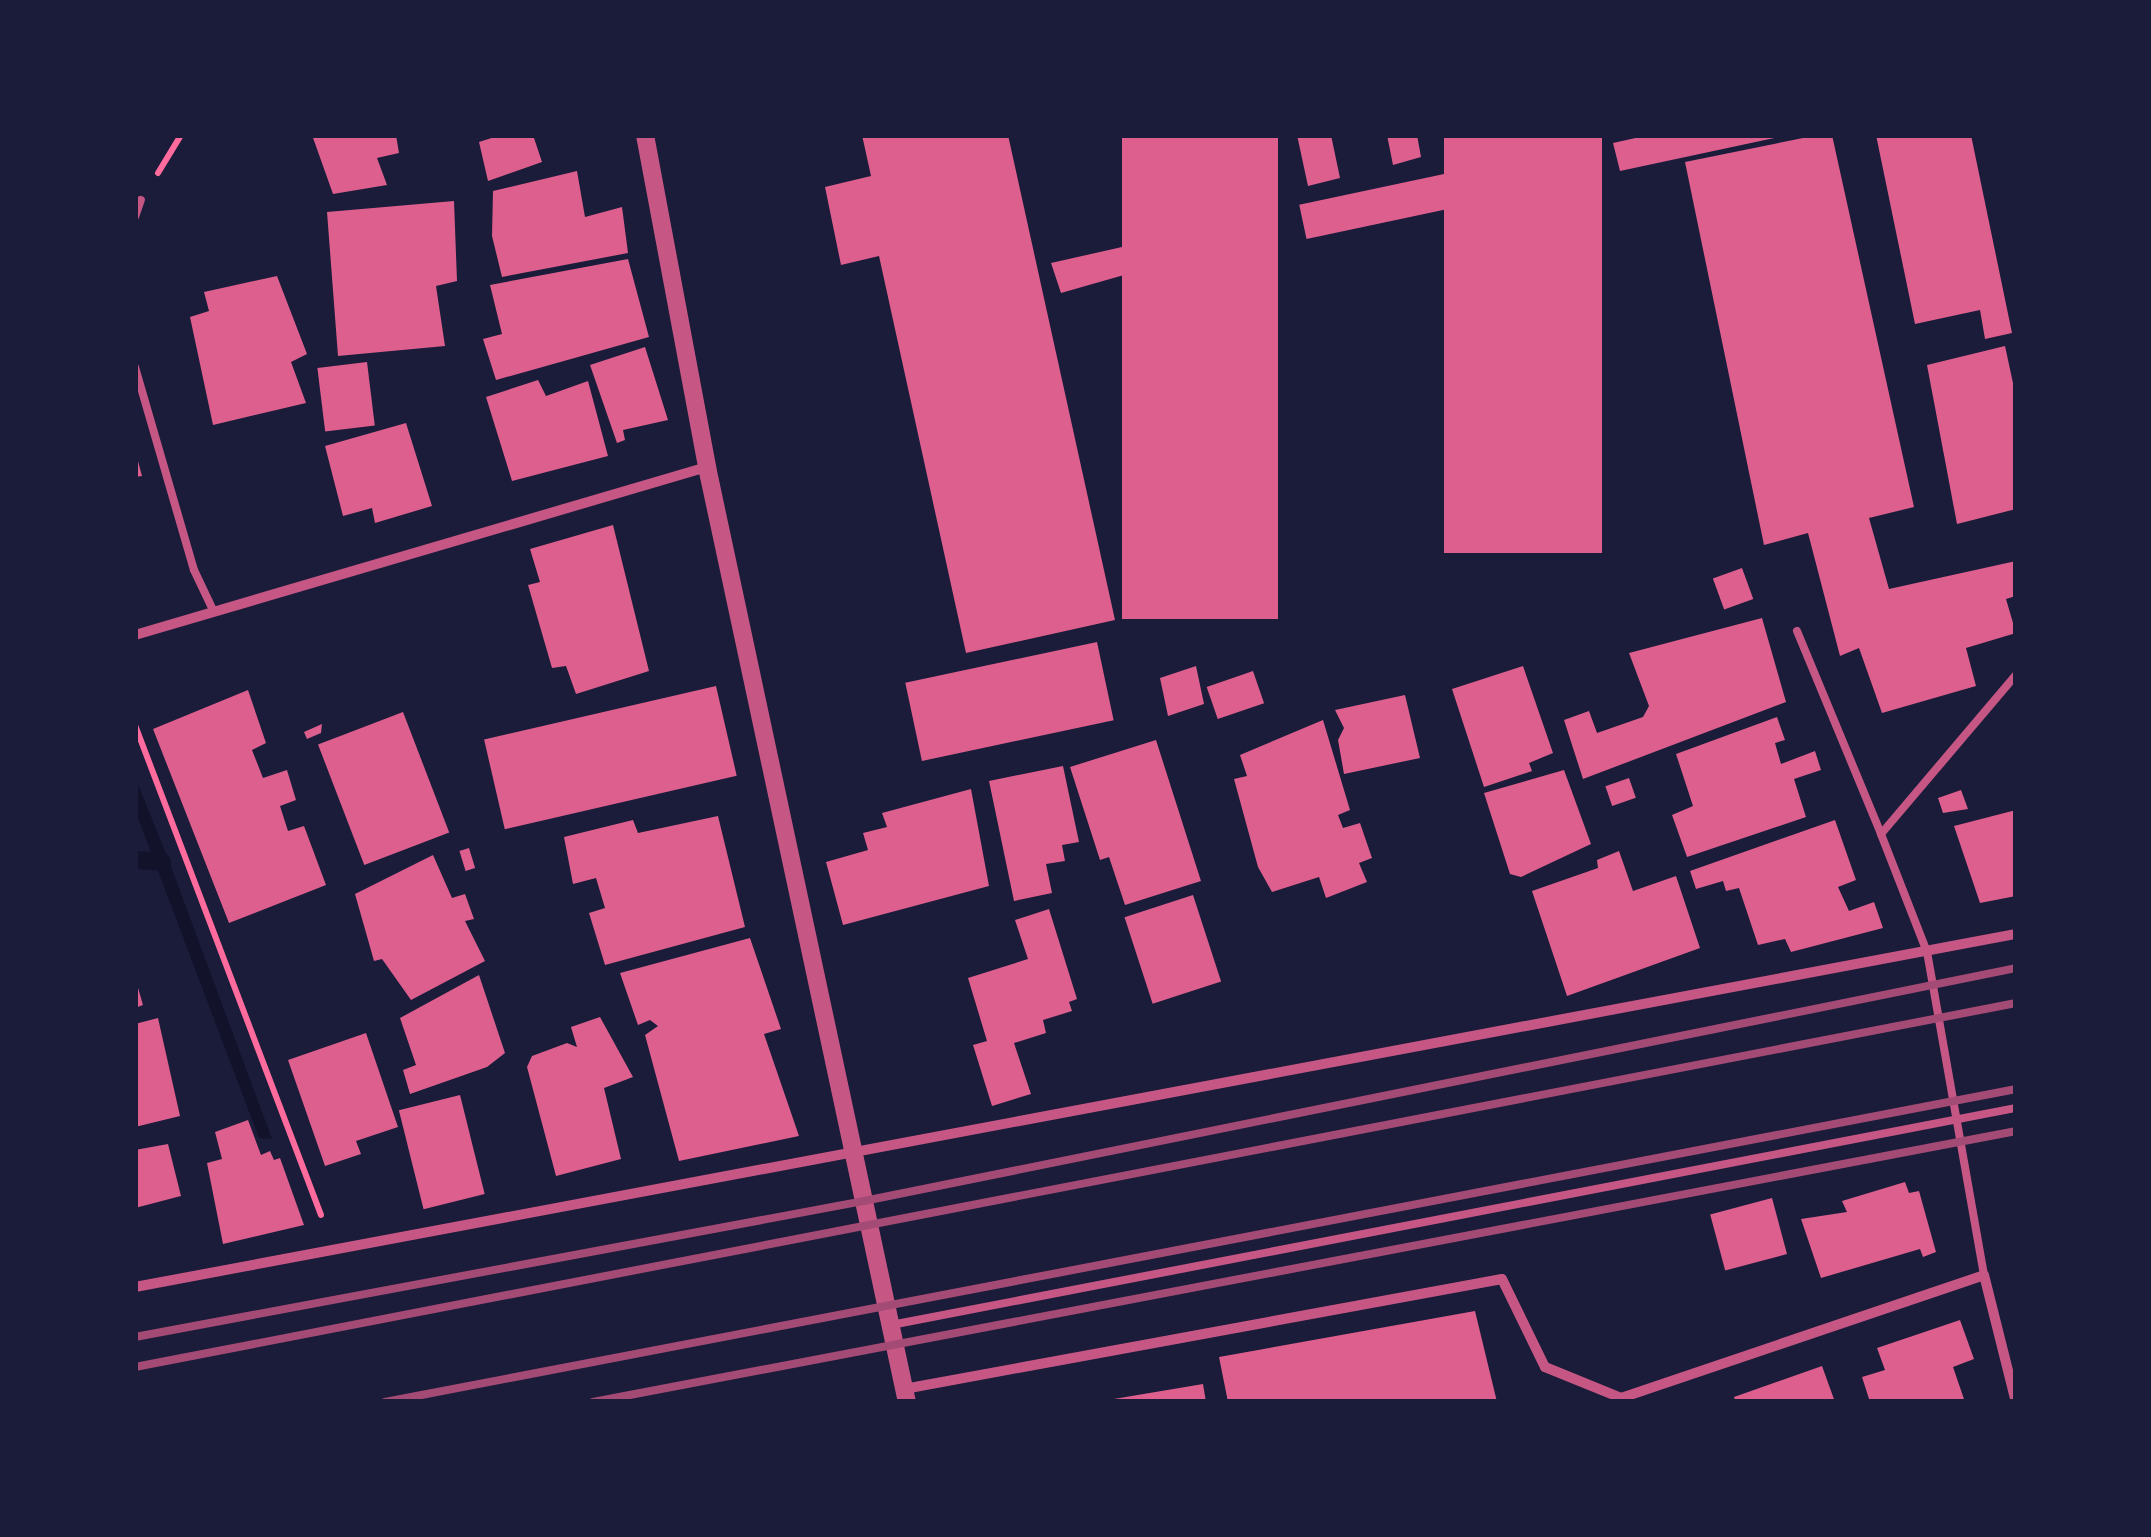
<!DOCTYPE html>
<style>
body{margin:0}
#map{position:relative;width:2151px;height:1537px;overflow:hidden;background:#1b1b3a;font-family:Overpass,sans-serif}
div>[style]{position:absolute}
.water>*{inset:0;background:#12122b}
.stream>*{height:18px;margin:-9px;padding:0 9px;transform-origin:9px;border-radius:9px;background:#12122b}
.building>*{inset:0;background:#dd5f8e;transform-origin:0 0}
.path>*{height:6px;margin:-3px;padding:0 3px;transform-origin:3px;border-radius:3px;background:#ff6b9d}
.service>*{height:8px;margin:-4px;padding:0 4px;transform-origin:4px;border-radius:4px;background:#c65784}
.minor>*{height:10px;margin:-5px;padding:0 5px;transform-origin:5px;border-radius:5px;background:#c65784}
.tertiary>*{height:18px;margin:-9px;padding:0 9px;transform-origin:9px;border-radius:9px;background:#c65784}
.rail>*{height:8px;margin:-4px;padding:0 4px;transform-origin:4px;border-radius:4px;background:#a44b75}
span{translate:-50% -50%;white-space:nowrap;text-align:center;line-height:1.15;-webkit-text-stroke:8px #1b1b3a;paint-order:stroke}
.frame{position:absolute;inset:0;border:138px solid #1b1b3a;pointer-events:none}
</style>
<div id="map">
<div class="water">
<div style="clip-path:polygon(135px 777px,170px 864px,272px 1139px,259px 1138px,135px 810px)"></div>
</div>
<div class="stream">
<div style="left:135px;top:860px;width:27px;rotate:4deg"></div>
</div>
<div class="building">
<div style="clip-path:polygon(312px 135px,396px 135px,399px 153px,377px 158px,387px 185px,333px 194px)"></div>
<div style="clip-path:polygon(501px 135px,533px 135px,542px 162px,488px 181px,479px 142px)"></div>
<div style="clip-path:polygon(862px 135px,1008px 135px,1115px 620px,966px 653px,879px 256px,841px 265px,825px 187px,871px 176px)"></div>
<div style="left:1122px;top:135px;width:156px;height:484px"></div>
<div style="clip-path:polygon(1297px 135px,1331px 135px,1340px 178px,1308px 186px)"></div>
<div style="clip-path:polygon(1387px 135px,1417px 135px,1421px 157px,1393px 165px)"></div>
<div style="left:1444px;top:135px;width:158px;height:418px"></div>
<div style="clip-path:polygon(1649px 135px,1779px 135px,1779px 137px,1620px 171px,1613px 143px)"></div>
<div style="clip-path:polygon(1818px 135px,1832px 135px,1914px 507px,1869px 518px,1889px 589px,2016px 561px,2016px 596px,2006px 599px,2016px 633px,1966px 648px,1976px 686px,1882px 713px,1859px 648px,1840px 656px,1808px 533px,1764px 545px,1685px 162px)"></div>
<div style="clip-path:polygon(1876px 135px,1971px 135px,2012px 333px,1985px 339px,1980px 310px,1915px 324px)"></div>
<div style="clip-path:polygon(577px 171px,585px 217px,622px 207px,628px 253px,502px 277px,492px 236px,493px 191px)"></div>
<div style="left:1444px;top:174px;width:35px;height:148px;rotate:78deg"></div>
<div style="clip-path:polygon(454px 201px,457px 281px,436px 286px,445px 346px,338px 356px,327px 212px)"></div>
<div style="clip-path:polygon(1122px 247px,1131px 273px,1061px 293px,1051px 263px)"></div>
<div style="clip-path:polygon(628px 259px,649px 337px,496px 380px,483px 339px,502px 334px,490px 285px)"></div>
<div style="clip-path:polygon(277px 276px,307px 354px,291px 362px,306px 403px,213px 425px,190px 317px,209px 311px,204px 292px)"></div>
<div style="clip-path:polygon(2005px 346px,2016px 397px,2016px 509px,1957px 524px,1927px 365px)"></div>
<div style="clip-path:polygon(645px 347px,668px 420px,623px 430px,625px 440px,617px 443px,590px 365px)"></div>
<div style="left:367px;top:362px;width:64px;height:50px;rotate:83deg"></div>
<div style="clip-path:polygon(538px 380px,546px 396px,588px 381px,608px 456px,512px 481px,486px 397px)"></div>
<div style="clip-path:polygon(406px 423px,432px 506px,375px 523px,372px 508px,343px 516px,325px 446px)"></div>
<div style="clip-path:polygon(135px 450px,142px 476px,135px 477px)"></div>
<div style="clip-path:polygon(613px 525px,649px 671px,576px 694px,566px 666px,552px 668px,528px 585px,540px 582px,530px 549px)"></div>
<div style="left:1742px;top:568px;width:33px;height:31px;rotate:70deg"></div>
<div style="clip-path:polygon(1762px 618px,1786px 702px,1583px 779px,1564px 720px,1589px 711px,1597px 733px,1643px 717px,1649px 706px,1629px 653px)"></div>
<div style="left:1097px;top:642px;width:80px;height:196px;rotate:78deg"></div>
<div style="clip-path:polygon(1196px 666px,1204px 704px,1168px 716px,1160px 678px)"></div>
<div style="clip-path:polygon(1523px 666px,1553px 753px,1529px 763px,1532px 771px,1484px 787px,1452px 689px)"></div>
<div style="left:1253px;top:671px;width:34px;height:49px;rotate:71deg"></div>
<div style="left:716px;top:686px;width:92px;height:238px;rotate:77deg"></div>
<div style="clip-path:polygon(248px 690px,266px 743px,252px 750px,263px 778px,287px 770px,296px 800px,280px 806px,288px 831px,304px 826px,326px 885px,229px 923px,153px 729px)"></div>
<div style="clip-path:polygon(1405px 695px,1420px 758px,1344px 774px,1338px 740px,1344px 728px,1335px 710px)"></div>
<div style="left:403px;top:712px;width:129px;height:91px;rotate:69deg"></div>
<div style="clip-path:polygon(1777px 717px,1785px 740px,1775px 743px,1781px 764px,1815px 751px,1821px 770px,1794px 779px,1806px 817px,1687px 857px,1672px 815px,1693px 806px,1676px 754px)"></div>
<div style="clip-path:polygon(1323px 720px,1350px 810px,1338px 815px,1343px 828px,1360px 823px,1372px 858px,1359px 863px,1367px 882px,1326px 898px,1319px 877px,1272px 892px,1258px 867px,1234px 779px,1247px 776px,1240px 755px)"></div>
<div style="clip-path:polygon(322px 724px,321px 733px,307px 739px,304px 732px)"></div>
<div style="clip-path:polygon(1156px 740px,1201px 881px,1125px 905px,1109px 857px,1100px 860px,1070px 767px)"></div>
<div style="clip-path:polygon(1063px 766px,1079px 842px,1062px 845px,1065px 861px,1046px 864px,1052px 893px,1014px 901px,989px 781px)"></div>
<div style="clip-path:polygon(1564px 770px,1591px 844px,1521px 877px,1510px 874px,1484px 793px)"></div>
<div style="left:1629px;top:778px;width:21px;height:25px;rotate:71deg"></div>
<div style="clip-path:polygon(971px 789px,989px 886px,843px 925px,826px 862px,868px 850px,863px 833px,887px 827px,882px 813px)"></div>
<div style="clip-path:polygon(1961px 790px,1968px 809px,1943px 813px,1938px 798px)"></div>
<div style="clip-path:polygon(2016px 810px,2016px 896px,1980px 903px,1954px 826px)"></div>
<div style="clip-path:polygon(718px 816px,745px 927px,605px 965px,589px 913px,605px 908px,596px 878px,573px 884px,564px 837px,633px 820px,638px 833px)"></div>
<div style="clip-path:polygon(1835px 820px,1856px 880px,1838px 887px,1849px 911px,1874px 902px,1883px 928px,1791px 952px,1785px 939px,1758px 945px,1739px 888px,1726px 891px,1723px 881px,1696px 889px,1690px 871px)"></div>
<div style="left:469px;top:848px;width:21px;height:10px;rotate:73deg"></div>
<div style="clip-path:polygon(1619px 851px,1633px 891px,1676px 876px,1700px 948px,1567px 996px,1532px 891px,1598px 868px,1597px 860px)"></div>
<div style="clip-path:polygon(433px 855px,452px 898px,465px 894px,474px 919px,465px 921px,485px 961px,411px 1000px,382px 959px,374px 961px,355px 894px)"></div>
<div style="left:1193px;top:895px;width:91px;height:72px;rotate:72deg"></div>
<div style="clip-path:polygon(1049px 909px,1077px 999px,1069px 1002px,1072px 1011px,1043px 1020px,1046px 1033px,1014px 1043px,1031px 1094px,992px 1106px,973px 1045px,987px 1041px,968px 978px,1028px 959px,1015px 920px)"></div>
<div style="clip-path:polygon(750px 938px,781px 1029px,764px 1034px,799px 1136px,679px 1161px,645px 1035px,658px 1026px,650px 1020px,638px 1025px,620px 973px)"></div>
<div style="clip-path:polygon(479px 975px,505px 1053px,487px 1067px,410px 1094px,403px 1070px,416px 1065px,400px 1018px)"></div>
<div style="clip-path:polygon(136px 981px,143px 1005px,135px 1008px,135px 982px)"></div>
<div style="clip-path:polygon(600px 1017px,633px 1077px,604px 1088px,621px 1159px,556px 1176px,527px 1067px,532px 1056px,567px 1043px,577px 1047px,571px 1027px)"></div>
<div style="clip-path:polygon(158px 1018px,180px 1116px,135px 1127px,135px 1024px)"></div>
<div style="clip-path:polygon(366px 1033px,398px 1127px,356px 1141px,361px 1154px,325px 1166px,288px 1060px)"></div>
<div style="left:460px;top:1095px;width:102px;height:63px;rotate:76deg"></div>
<div style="clip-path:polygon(248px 1120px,261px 1155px,270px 1151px,274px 1160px,280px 1158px,304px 1225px,223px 1244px,207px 1163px,222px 1159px,215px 1132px)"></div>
<div style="clip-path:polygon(168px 1144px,181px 1196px,135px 1208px,135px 1150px)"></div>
<div style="clip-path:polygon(1905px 1182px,1909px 1193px,1919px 1191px,1936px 1252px,1923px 1257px,1920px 1249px,1821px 1278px,1801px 1219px,1847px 1212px,1842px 1201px)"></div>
<div style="left:1772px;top:1198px;width:58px;height:64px;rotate:75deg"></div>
<div style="clip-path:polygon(1475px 1311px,1497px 1402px,1228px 1402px,1219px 1357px)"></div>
<div style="clip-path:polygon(1960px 1320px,1974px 1359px,1953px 1367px,1965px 1402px,1870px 1402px,1862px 1377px,1885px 1370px,1877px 1348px)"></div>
<div style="clip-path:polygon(1822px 1366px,1835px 1402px,1736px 1402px,1734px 1397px)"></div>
<div style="clip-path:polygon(1203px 1384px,1206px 1402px,1108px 1402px,1108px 1400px)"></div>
</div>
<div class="path">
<div style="left:158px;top:173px;width:44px;rotate:-58.8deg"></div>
<div style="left:135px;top:725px;width:524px;rotate:69.21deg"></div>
</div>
<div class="service">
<div style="left:135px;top:217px;width:18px;rotate:-71deg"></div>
<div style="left:135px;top:367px;width:211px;rotate:73.8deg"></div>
<div style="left:194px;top:570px;width:44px;rotate:64.6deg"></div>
<div style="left:1797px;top:631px;width:220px;rotate:67.5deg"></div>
<div style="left:1984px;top:1275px;width:328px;rotate:-100deg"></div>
<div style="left:1927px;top:952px;width:127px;rotate:-111.3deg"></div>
<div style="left:1881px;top:834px;width:209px;rotate:-49.7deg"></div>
<div style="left:891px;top:1325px;width:1146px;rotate:-10.92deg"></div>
</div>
<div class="minor">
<div style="left:135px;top:635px;width:596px;rotate:-16.37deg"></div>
<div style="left:135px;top:1287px;width:1914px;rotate:-10.63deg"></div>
<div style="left:904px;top:1389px;width:608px;rotate:-10.42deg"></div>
<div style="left:1502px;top:1279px;width:98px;rotate:64deg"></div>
<div style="left:1545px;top:1367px;width:82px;rotate:22.2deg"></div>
<div style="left:1621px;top:1398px;width:383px;rotate:-18.7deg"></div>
<div style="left:1984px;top:1275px;width:131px;rotate:75.9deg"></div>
</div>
<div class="tertiary">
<div style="left:645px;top:135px;width:338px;rotate:79.4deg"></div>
<div style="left:707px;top:467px;width:956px;rotate:77.93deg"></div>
</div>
<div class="rail">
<div style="left:135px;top:1337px;width:742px;rotate:-10.57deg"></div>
<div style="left:864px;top:1201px;width:1175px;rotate:-11.43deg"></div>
<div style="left:135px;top:1367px;width:1916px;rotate:-10.95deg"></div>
<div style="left:385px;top:1402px;width:1661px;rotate:-10.86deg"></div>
<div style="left:593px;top:1402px;width:1449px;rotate:-10.78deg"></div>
</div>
<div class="frame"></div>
</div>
